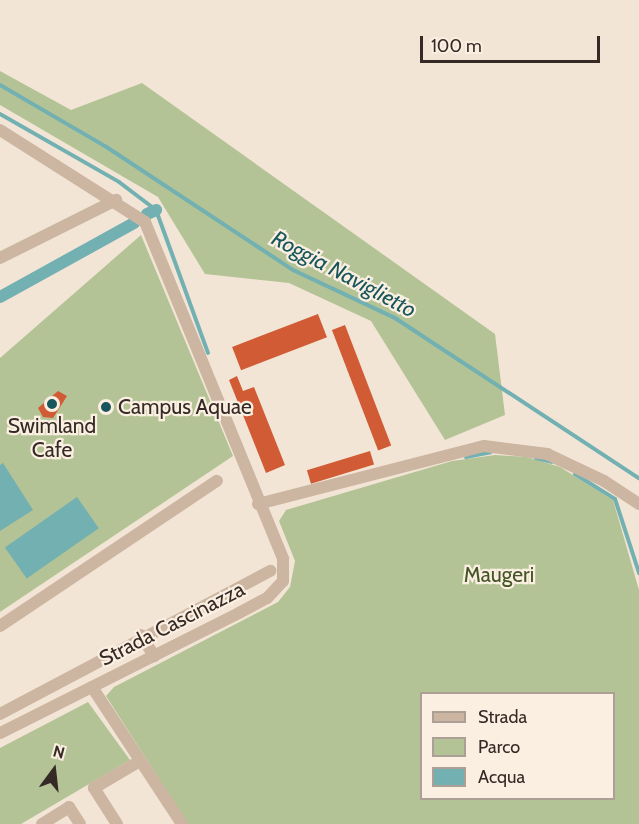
<!DOCTYPE html>
<style>
body{margin:0}
#map{position:relative;width:639px;height:824px;overflow:hidden;background:#f3e5d6;font-family:Cabin,sans-serif}
div>[style]{position:absolute}
.green>*{inset:0;background:#b3c395}
.water>*{inset:0;background:#72b0b2;transform-origin:0 0}
.stream>*{height:4px;margin:-2px;padding:0 2px;transform-origin:2px;border-radius:2px;background:#72b0b2}
.canal>*{height:12px;margin:-6px;padding:0 6px;transform-origin:6px;border-radius:6px;background:#72b0b2}
.building>*{inset:0;background:#d15b35;transform-origin:0 0}
.minor>*{height:12px;margin:-6px;padding:0 6px;transform-origin:6px;border-radius:6px;background:#ccb5a1}
.dots>*{width:16px;height:16px;translate:-50% -50%;box-sizing:border-box;border:3px solid #fbefe2;border-radius:50%}
span{translate:-50% -50%;white-space:nowrap;text-align:center;line-height:1.15;-webkit-text-stroke:4.5px #fbefe2;paint-order:stroke}
.poi-label{font-size:21px;color:#352a25}
.left{translate:0 -50%;text-align:left}
.park-label{font-size:21px;color:#445626}
.street-label{font-size:21px;color:#352a25}
.water-label{font-size:22px;color:#17565a;font-style:italic}
.legend{position:absolute;left:420px;top:692px;width:195px;height:108px;box-sizing:border-box;background:#fbefe2;border:2px solid #aca096;margin:0;padding:8px 10px;list-style:none;font-size:18px;color:#352a25}
.legend li{display:flex;align-items:center;gap:12px;height:30px}
.legend b{width:30px;border:2px solid #aca096}
.north{position:absolute;left:24px;top:740px;width:60px;height:60px;-webkit-text-stroke:4px #fbefe2;paint-order:stroke;rotate:15deg;font-size:16px;font-weight:700;line-height:24px;text-align:center;color:#352a25}
.north::after{content:'';display:block;margin:auto;width:21px;height:27px;background:#352a25;clip-path:polygon(50% 0,100% 100%,50% 72%,0 100%)}
.scale{position:absolute;left:420px;top:36px;width:180px;height:27px;box-sizing:border-box;border:3px solid #352a25;border-top:0;padding-left:8px;font-size:18px;line-height:21px;white-space:nowrap;color:#352a25;-webkit-text-stroke:4px #fbefe2;paint-order:stroke}
</style>
<div id="map">
<div class="green">
<div style="clip-path:polygon(0 71px,71px 110px,142px 83px,495px 334px,505px 415px,445px 440px,371px 321px,289px 283px,205px 274px,158px 197px,0 105px)"></div>
<div style="clip-path:polygon(141px 235px,233px 456px,0 612px,0 358px)"></div>
<div style="clip-path:polygon(evenodd,495px 455px,527px 457px,560px 467px,613px 500px,639px 590px,639px 824px,188px 824px,106px 696px,114px 687px,278px 602px,290px 587px,295px 561px,279px 521px,286px 510px,452px 461px,495px 455px,422px 694px,614px 694px,614px 798px,422px 798px,422px 694px)"></div>
<div style="clip-path:polygon(88px 702px,130px 760px,21px 824px,0 824px,0 748px)"></div>
</div>
<div class="water">
<div style="clip-path:polygon(3px 463px,33px 510px,0 531px,0 465px)"></div>
<div style="left:77px;top:497px;width:38px;height:88px;rotate:55deg"></div>
</div>
<div class="stream">
<div style="left:0;top:85px;width:121px;rotate:30.2deg"></div>
<div style="left:105px;top:146px;width:225px;rotate:33.4deg"></div>
<div style="left:293px;top:270px;width:113px;rotate:25.2deg"></div>
<div style="left:395px;top:318px;width:292px;rotate:33.3deg"></div>
<div style="left:0;top:114px;width:137px;rotate:29.7deg"></div>
<div style="left:119px;top:182px;width:46px;rotate:37.1deg"></div>
<div style="left:156px;top:210px;width:152px;rotate:70deg"></div>
<div style="left:466px;top:457px;width:25px;rotate:-11deg"></div>
<div style="left:536px;top:458px;width:16px;rotate:14deg"></div>
<div style="left:575px;top:474px;width:47px;rotate:32deg"></div>
<div style="left:615px;top:499px;width:78px;rotate:72deg"></div>
</div>
<div class="canal">
<div style="left:147px;top:214px;width:10px;rotate:-24deg"></div>
<div style="left:0;top:297px;width:153px;rotate:-28.9deg"></div>
</div>
<div class="building">
<div style="left:318px;top:314px;width:25px;height:92px;rotate:69deg"></div>
<div style="left:345px;top:325px;width:129px;height:14px;rotate:69deg"></div>
<div style="clip-path:polygon(237px 376px,243px 391px,254px 387px,285px 465px,266px 473px,229px 380px)"></div>
<div style="clip-path:polygon(58px 391px,67px 396px,53px 418px,43px 417px,38px 408px)"></div>
<div style="left:370px;top:451px;width:14px;height:66px;rotate:73deg"></div>
</div>
<div class="minor">
<div style="left:0;top:130px;width:172px;rotate:32.4deg"></div>
<div style="left:145px;top:222px;width:364px;rotate:67.7deg"></div>
<div style="left:283px;top:559px;width:22px;rotate:90deg"></div>
<div style="left:283px;top:581px;width:23px;rotate:133deg"></div>
<div style="left:267px;top:598px;width:32px;rotate:152deg"></div>
<div style="left:239px;top:613px;width:267px;rotate:153.3deg"></div>
<div style="left:0;top:258px;width:130px;rotate:-26.6deg"></div>
<div style="left:258px;top:504px;width:233px;rotate:-14.4deg"></div>
<div style="left:484px;top:446px;width:64px;rotate:7.2deg"></div>
<div style="left:547px;top:454px;width:63px;rotate:25.3deg"></div>
<div style="left:604px;top:481px;width:42px;rotate:33.3deg"></div>
<div style="left:0;top:626px;width:261px;rotate:-33.8deg"></div>
<div style="left:141px;top:635px;width:25px;rotate:58deg"></div>
<div style="left:92px;top:687px;width:164px;rotate:56.7deg"></div>
<div style="left:0;top:714px;width:306px;rotate:-27.9deg"></div>
<div style="left:42px;top:824px;width:32px;rotate:-32deg"></div>
<div style="left:69px;top:807px;width:20px;rotate:57deg"></div>
<div style="left:117px;top:824px;width:43px;rotate:-122.6deg"></div>
<div style="left:94px;top:788px;width:53px;rotate:-30.4deg"></div>
</div>
<div class="dots">
<div style="left:52px;top:404px;background:#17565a"></div>
<div style="left:106px;top:407px;background:#17565a"></div>
</div>
<div class="poi-label">
<span class="left" style="left:118px;top:407px">Campus Aquae</span>
<span style="left:52px;top:438px">Swimland<br>Cafe</span>
</div>
<div class="park-label">
<span style="left:499px;top:575px">Maugeri</span>
</div>
<div class="street-label">
<span style="left:172px;top:624px;rotate:-27deg">Strada Cascinazza</span>
</div>
<div class="water-label">
<span style="left:344px;top:274px;rotate:28deg">Roggia Naviglietto</span>
</div>
<ul class="legend">
<li><b style="height:8px;background:#ccb5a1"></b>Strada</li>
<li><b style="height:16px;background:#b3c395"></b>Parco</li>
<li><b style="height:16px;background:#72b0b2"></b>Acqua</li>
</ul>
<div class="north">N</div>
<div class="scale">100 m</div>
</div>
